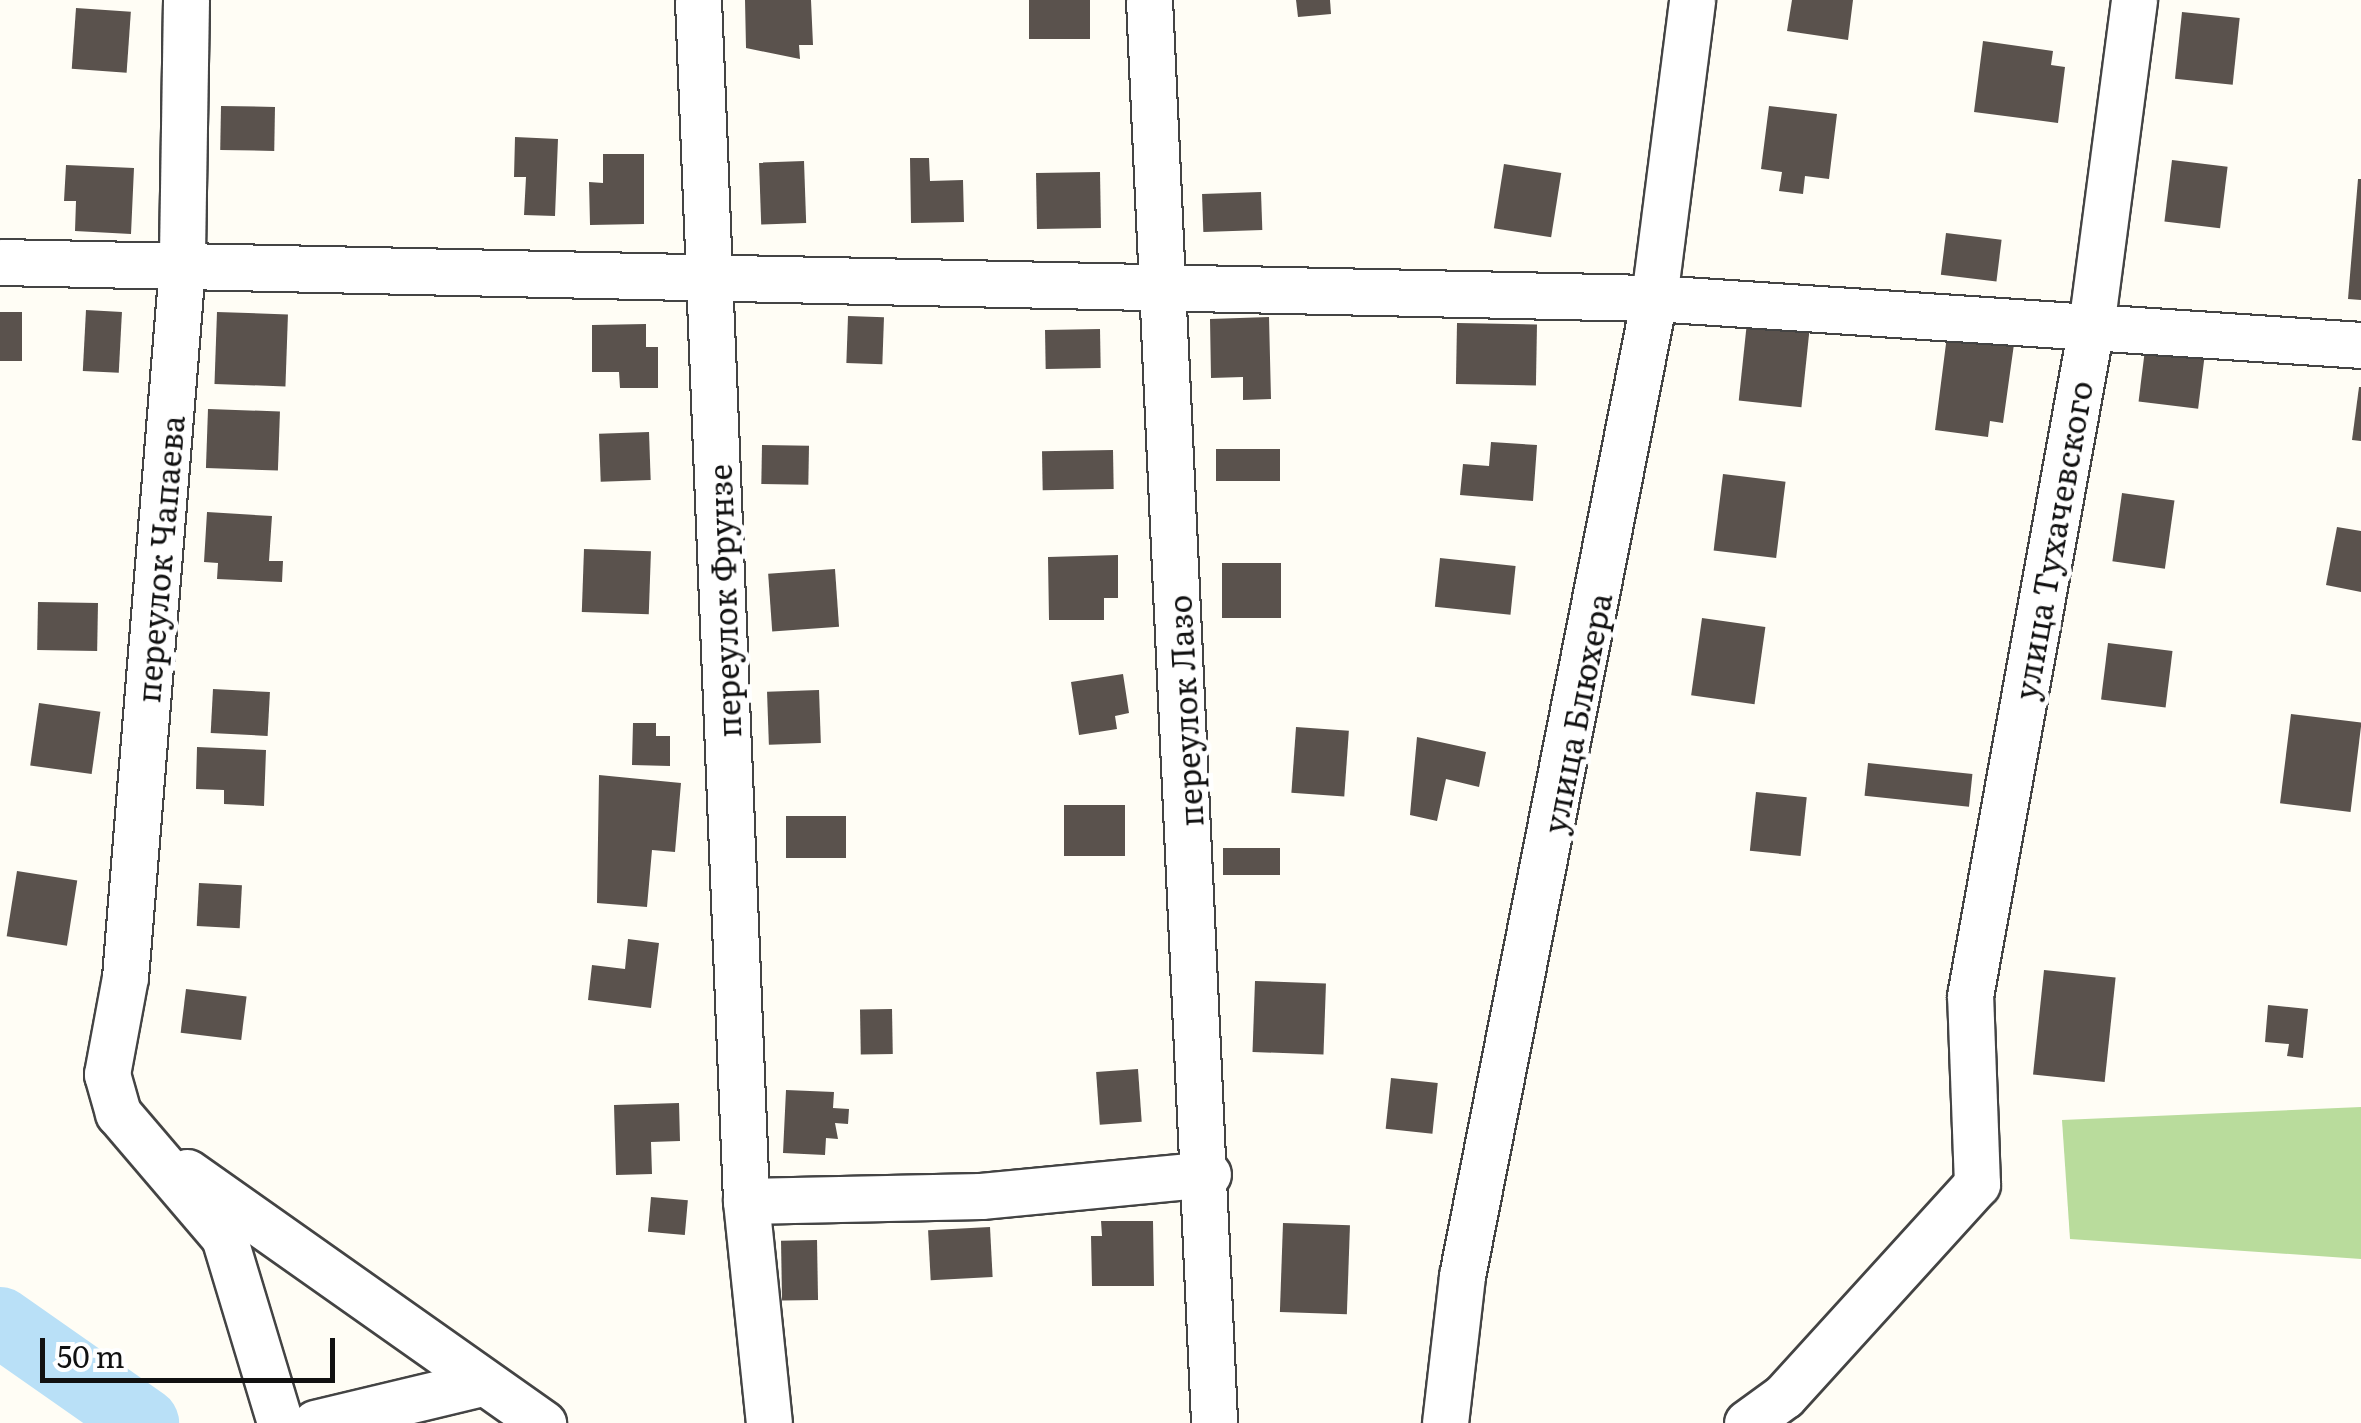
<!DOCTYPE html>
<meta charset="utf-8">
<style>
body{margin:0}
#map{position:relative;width:2361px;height:1423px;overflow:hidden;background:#fffdf5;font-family:Literata,serif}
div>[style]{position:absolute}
.forest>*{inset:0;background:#b9dc9c}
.river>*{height:70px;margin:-35px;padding:0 35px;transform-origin:35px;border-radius:35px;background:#b9e0f7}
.building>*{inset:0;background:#5a524d;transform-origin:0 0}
.roads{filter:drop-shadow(2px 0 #444) drop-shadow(-2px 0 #444) drop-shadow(0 2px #444) drop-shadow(0 -2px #444)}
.street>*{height:45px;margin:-22.5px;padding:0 22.5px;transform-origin:22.5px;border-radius:22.5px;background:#fff}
span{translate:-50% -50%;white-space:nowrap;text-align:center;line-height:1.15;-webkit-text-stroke:10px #fff;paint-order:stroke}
.street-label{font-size:32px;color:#111}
.scale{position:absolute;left:40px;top:1338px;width:295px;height:45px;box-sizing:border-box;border:5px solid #111;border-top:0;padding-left:12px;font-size:30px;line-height:35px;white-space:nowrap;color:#111;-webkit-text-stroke:8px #fff;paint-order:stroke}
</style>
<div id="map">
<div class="forest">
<div style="clip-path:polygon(2361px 1107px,2361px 1259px,2070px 1239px,2062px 1120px)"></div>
</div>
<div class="river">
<div style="left:0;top:1322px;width:176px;rotate:35deg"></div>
</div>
<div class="building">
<div style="clip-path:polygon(745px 0,811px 0,813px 45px,799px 45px,800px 59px,746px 48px)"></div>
<div style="left:1029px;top:0;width:61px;height:39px"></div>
<div style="clip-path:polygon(1296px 0,1330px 0,1331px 14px,1298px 17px)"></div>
<div style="clip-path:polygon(1792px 0,1853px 0,1848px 40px,1787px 31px)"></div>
<div style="left:76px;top:8px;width:55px;height:61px;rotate:4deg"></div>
<div style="left:2182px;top:12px;width:58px;height:67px;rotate:6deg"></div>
<div style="clip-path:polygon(1983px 41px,2053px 51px,2051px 65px,2065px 67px,2058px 123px,1974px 112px)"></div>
<div style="left:221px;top:106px;width:54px;height:44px;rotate:1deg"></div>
<div style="clip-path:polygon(1769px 106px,1837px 114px,1829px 179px,1805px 176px,1803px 194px,1779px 191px,1782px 172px,1761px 169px)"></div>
<div style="clip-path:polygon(515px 137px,558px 139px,555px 216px,524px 215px,526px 177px,514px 177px)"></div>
<div style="clip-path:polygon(603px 154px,644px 154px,644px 224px,590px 225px,589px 182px,603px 183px)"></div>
<div style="clip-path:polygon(910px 158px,929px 158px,930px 181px,963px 180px,964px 222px,911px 223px)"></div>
<div style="left:2172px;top:160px;width:56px;height:62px;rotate:7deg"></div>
<div style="left:804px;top:161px;width:62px;height:45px;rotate:88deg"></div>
<div style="left:1504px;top:164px;width:58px;height:65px;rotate:9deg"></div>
<div style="clip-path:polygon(66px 165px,134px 168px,131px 234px,75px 231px,76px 201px,64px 201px)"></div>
<div style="left:1100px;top:172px;width:56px;height:64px;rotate:89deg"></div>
<div style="clip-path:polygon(2358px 179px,2361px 179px,2361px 300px,2348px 299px)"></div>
<div style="left:1261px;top:192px;width:38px;height:59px;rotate:88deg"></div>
<div style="left:1946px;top:233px;width:56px;height:42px;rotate:7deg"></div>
<div style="left:86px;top:310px;width:36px;height:61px;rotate:3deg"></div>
<div style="left:0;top:312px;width:22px;height:49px"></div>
<div style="left:217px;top:312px;width:71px;height:72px;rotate:2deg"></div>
<div style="left:848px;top:316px;width:36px;height:47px;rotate:2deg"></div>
<div style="clip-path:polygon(1269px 317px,1271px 399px,1243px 400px,1243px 377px,1211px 378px,1210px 319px)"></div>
<div style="left:1747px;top:322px;width:63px;height:79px;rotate:6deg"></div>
<div style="left:1457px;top:323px;width:80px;height:61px;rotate:1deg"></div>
<div style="clip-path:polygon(646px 324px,646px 347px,658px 347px,658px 388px,620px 388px,619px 372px,592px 372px,592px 325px)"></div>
<div style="clip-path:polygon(1948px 328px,2015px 337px,2003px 423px,1990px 421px,1988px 437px,1935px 430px)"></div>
<div style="left:1100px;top:329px;width:39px;height:55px;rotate:89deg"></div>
<div style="left:2146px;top:341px;width:60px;height:61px;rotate:7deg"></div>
<div style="clip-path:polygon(2359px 387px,2361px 387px,2361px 441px,2352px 440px)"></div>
<div style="left:208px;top:409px;width:72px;height:59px;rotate:2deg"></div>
<div style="left:649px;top:432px;width:48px;height:50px;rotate:88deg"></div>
<div style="clip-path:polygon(1491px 442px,1537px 445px,1533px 501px,1460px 495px,1463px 464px,1489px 466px)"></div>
<div style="left:762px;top:445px;width:47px;height:39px;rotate:1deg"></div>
<div style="left:1216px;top:449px;width:64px;height:32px"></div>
<div style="left:1113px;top:450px;width:39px;height:71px;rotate:89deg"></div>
<div style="left:1723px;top:474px;width:63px;height:77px;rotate:7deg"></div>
<div style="left:2122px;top:493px;width:53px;height:69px;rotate:8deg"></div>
<div style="clip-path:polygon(207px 512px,272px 516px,269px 561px,283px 561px,282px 582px,217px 579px,218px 563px,204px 562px)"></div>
<div style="clip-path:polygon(2337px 527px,2361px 531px,2361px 592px,2326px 585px)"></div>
<div style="left:584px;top:549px;width:67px;height:63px;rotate:2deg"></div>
<div style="clip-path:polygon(1118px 555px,1118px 598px,1104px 598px,1104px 620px,1049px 620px,1048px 557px)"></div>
<div style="left:1440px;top:558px;width:76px;height:49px;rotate:6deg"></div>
<div style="left:1222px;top:563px;width:59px;height:55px"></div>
<div style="left:835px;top:569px;width:58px;height:67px;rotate:86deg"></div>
<div style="left:38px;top:602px;width:60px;height:48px;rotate:1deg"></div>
<div style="left:1702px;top:618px;width:64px;height:78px;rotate:8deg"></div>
<div style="left:2108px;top:643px;width:65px;height:57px;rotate:7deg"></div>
<div style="clip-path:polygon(1123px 674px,1129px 713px,1115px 716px,1117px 729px,1079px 735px,1071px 682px)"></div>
<div style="left:213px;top:689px;width:57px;height:44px;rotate:3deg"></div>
<div style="left:819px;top:690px;width:53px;height:52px;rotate:88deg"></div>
<div style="left:39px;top:703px;width:62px;height:63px;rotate:8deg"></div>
<div style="left:2291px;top:714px;width:71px;height:90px;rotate:7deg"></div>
<div style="clip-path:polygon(633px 723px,656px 723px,656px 736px,670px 736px,670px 766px,632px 765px)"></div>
<div style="left:1296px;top:727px;width:53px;height:66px;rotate:4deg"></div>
<div style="clip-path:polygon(1417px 737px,1486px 752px,1479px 787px,1446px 779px,1437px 821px,1410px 815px)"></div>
<div style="clip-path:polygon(197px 747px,266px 750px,264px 806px,224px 804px,224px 790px,196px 789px)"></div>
<div style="left:1868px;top:763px;width:105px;height:33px;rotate:6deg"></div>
<div style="clip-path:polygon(599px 775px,681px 783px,675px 852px,652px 850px,647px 907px,597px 903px)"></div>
<div style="left:1756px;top:792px;width:51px;height:59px;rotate:6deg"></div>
<div style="left:1064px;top:805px;width:61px;height:51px"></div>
<div style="left:786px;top:816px;width:60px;height:42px"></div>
<div style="left:1280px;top:848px;width:27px;height:57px;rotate:90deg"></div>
<div style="left:17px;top:871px;width:61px;height:66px;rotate:9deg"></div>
<div style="left:199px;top:883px;width:43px;height:43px;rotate:3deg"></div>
<div style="clip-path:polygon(628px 939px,659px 943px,651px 1008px,588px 1000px,592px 965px,625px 969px)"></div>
<div style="left:2044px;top:970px;width:72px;height:105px;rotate:6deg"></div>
<div style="left:1255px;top:981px;width:71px;height:71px;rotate:2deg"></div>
<div style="left:186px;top:989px;width:61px;height:44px;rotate:7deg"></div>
<div style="clip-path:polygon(2268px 1005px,2308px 1009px,2303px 1058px,2287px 1056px,2289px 1044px,2265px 1042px)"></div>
<div style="left:892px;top:1009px;width:45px;height:32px;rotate:89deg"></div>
<div style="left:1138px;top:1069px;width:53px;height:42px;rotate:86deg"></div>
<div style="left:1391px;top:1078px;width:47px;height:51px;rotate:6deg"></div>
<div style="clip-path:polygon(786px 1090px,834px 1092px,833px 1108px,849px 1109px,848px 1124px,835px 1123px,838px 1139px,826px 1138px,825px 1155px,783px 1153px)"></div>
<div style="clip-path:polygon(679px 1103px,680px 1141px,651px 1142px,652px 1174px,616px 1175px,614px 1105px)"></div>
<div style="left:651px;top:1197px;width:37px;height:35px;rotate:5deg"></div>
<div style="clip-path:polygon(1101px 1221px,1153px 1221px,1154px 1286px,1092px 1286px,1091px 1236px,1102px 1236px)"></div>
<div style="left:1283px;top:1223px;width:67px;height:89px;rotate:2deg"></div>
<div style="left:990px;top:1227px;width:50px;height:62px;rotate:87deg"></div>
<div style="left:817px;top:1240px;width:60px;height:36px;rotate:89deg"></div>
</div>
<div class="roads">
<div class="street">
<div style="left:186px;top:0;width:266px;rotate:90.9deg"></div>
<div style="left:182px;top:266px;width:713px;rotate:94.58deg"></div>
<div style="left:125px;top:977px;width:99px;rotate:100.5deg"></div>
<div style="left:107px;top:1074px;width:41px;rotate:74.2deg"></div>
<div style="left:118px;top:1113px;width:163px;rotate:49.5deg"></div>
<div style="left:224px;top:1237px;width:194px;rotate:73.2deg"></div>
<div style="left:698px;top:0;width:1202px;rotate:87.71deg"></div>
<div style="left:746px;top:1201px;width:223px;rotate:84.1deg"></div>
<div style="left:1149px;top:0;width:1424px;rotate:87.38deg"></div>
<div style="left:0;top:262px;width:1654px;rotate:1.25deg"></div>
<div style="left:1654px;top:298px;width:709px;rotate:3.8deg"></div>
<div style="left:187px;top:1172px;width:436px;rotate:35.2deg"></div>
<div style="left:746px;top:1201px;width:235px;rotate:-1.2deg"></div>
<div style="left:981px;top:1196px;width:228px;rotate:-5.5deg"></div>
<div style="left:315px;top:1423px;width:172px;rotate:-13.5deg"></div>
<div style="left:1445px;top:1423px;width:148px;rotate:-83.4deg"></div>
<div style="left:1462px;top:1276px;width:997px;rotate:-78.89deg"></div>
<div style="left:1654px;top:298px;width:300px;rotate:-82.7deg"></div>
<div style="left:1747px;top:1423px;width:46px;rotate:-36.1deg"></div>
<div style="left:1784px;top:1396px;width:287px;rotate:-47.7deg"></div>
<div style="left:1977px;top:1184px;width:188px;rotate:-92.1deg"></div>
<div style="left:1970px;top:996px;width:680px;rotate:-79.75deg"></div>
<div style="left:2091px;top:327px;width:330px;rotate:-82.5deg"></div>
</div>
</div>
<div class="street-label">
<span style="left:2052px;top:540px;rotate:-80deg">улица Тухачевского</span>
<span style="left:159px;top:559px;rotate:-85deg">переулок Чапаева</span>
<span style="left:723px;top:601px;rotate:-92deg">переулок Фрунзе</span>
<span style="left:1184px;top:711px;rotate:-93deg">переулок Лазо</span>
<span style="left:1576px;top:713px;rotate:-79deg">улица Блюхера</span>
</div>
<div class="scale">50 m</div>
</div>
